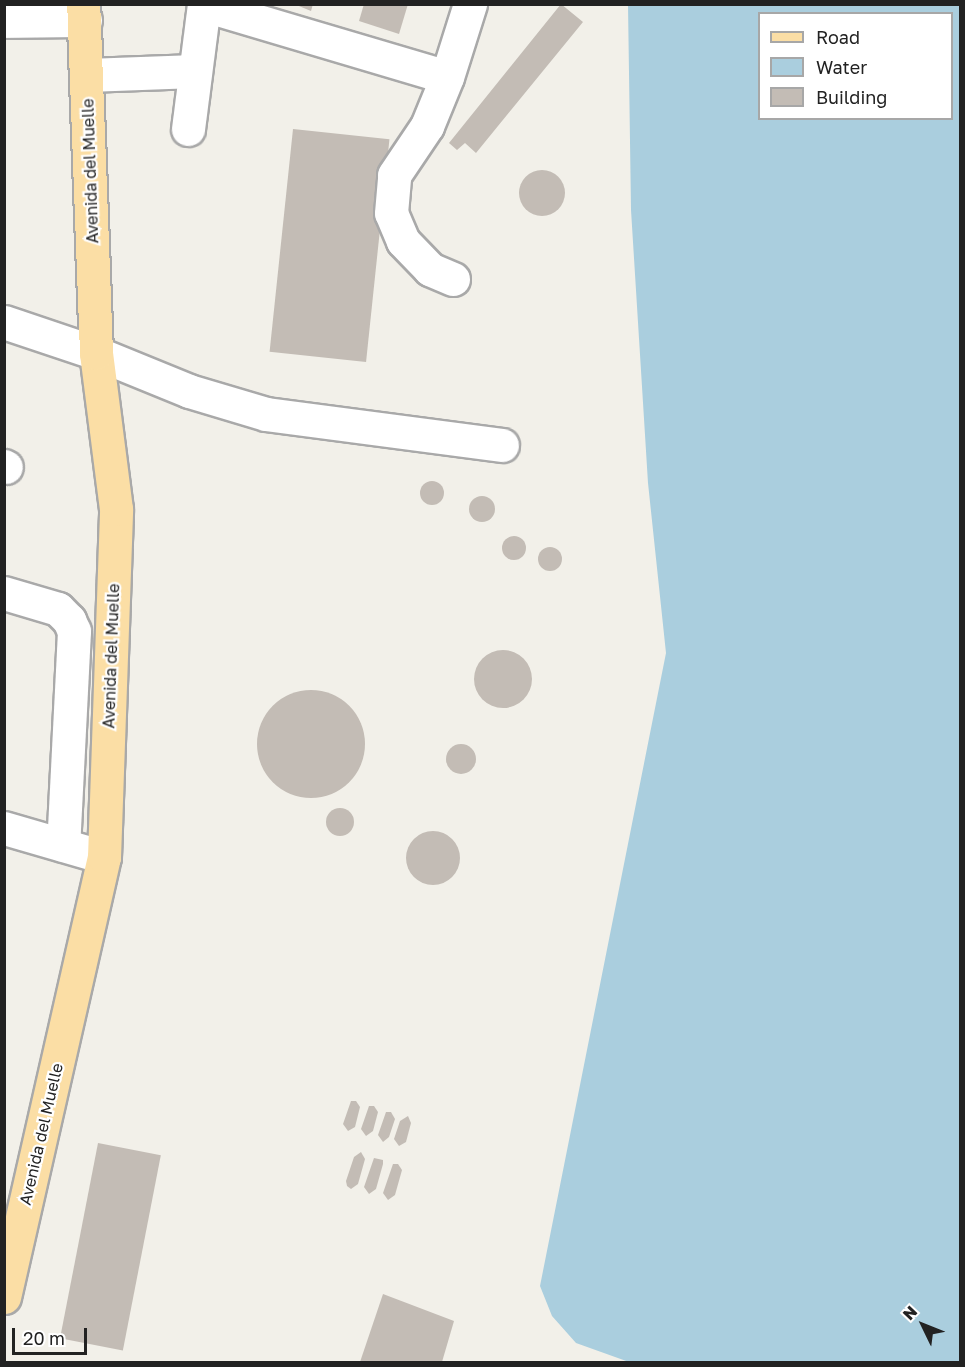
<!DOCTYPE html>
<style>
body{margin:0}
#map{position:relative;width:965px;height:1367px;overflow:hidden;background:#f2f0e9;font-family:"Golos Text",sans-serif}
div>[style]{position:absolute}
.water>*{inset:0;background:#aacede}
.building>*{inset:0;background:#c3bcb5;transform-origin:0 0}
.round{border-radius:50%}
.roads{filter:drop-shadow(2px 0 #a9a9a9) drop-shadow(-2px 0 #a9a9a9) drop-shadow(0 2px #a9a9a9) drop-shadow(0 -2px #a9a9a9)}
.minor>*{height:33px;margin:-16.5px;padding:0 16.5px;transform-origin:16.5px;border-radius:16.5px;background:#fff}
.major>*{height:33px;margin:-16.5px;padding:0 16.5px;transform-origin:16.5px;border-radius:16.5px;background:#fbdea5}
span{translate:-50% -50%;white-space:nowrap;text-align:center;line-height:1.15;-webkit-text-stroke:4.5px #fff;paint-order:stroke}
.street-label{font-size:16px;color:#222}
.frame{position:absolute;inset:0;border:6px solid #222;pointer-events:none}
.legend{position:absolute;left:758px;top:12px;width:195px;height:108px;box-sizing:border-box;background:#fff;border:2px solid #a7a7a7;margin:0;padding:8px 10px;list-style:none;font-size:18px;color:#222}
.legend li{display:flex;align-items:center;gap:12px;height:30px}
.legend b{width:30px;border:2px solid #a7a7a7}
.north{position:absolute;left:893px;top:1295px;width:60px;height:60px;-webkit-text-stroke:4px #fff;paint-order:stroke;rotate:313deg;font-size:16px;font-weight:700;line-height:24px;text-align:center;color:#222}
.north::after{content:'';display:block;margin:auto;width:21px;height:27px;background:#222;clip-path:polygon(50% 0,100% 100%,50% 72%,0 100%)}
.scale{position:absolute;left:12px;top:1328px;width:75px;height:27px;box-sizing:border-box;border:3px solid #222;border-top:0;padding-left:8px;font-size:18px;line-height:21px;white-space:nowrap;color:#222;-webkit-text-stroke:4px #fff;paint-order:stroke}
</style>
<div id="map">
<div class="water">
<div style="clip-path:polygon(evenodd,628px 5px,960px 5px,960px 1362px,629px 1362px,576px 1343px,552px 1316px,540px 1286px,666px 653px,648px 483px,631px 210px,628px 5px,760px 14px,952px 14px,952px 118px,760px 118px,760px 14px)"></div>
</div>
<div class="building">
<div style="clip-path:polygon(294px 4px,313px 4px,311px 11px)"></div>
<div style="clip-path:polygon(364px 4px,408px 4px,399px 34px,359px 21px)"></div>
<div style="clip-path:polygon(561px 4px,583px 22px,476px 153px,465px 143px,457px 150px,449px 143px)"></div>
<div style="left:293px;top:129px;width:97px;height:224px;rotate:6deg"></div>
<div class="round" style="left:519px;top:170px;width:46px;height:46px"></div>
<div class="round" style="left:420px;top:481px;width:24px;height:24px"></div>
<div class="round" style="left:469px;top:496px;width:26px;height:26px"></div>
<div class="round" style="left:502px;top:536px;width:24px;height:24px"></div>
<div class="round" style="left:538px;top:547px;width:24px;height:24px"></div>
<div class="round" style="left:474px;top:650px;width:58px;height:58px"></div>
<div class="round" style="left:257px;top:690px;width:108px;height:108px"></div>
<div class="round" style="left:446px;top:744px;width:30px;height:30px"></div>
<div class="round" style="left:326px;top:808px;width:28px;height:28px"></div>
<div class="round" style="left:406px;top:831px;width:54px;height:54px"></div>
<div style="clip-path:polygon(351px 1101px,356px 1101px,360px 1107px,355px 1127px,348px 1131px,343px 1124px)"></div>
<div style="clip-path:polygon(369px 1106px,374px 1106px,378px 1112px,373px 1131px,366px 1136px,361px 1129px)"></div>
<div style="clip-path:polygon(386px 1112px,391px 1112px,395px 1119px,389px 1137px,383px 1142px,378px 1135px)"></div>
<div style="clip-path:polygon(408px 1116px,411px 1123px,406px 1142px,399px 1146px,394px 1139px,400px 1121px)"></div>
<div style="left:98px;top:1143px;width:64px;height:199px;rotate:11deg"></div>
<div style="clip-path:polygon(361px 1152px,365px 1159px,358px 1184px,351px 1189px,347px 1186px,346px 1181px,354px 1157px)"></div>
<div style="clip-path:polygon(374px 1158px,383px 1160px,383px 1164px,376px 1189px,369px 1194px,364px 1187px)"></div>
<div style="clip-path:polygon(393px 1164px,398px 1164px,402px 1170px,395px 1195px,388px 1200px,383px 1193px)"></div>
<div style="clip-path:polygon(383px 1294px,454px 1321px,442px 1362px,360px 1362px)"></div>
</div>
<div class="roads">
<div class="minor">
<div style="left:204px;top:5px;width:253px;rotate:16.5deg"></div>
<div style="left:4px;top:21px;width:81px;rotate:-0.7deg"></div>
<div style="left:87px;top:75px;width:108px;rotate:-2.1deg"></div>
<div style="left:188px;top:129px;width:126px;rotate:-82.7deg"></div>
<div style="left:453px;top:279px;width:25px;rotate:-157deg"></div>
<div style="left:430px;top:269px;width:39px;rotate:-134deg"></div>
<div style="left:403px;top:241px;width:30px;rotate:-113deg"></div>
<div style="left:391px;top:213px;width:38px;rotate:-85deg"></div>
<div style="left:394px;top:175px;width:59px;rotate:-56deg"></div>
<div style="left:427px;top:126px;width:53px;rotate:-67.8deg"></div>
<div style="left:447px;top:77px;width:77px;rotate:-72.5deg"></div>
<div style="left:4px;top:322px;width:97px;rotate:18.6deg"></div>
<div style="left:96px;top:353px;width:100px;rotate:22.2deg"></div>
<div style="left:189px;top:391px;width:80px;rotate:16.6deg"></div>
<div style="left:266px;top:414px;width:238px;rotate:7.5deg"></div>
<div style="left:4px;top:466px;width:2px;rotate:27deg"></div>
<div style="left:4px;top:593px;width:56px;rotate:16.5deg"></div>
<div style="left:58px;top:609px;width:16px;rotate:45deg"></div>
<div style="left:69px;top:620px;width:12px;rotate:66deg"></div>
<div style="left:74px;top:631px;width:214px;rotate:92.9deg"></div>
<div style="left:4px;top:828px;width:104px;rotate:16.2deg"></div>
</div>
<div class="major">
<div style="left:4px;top:1297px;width:451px;rotate:-77.2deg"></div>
<div style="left:104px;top:857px;width:348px;rotate:-88deg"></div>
<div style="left:116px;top:509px;width:157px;rotate:-97.3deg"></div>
<div style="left:96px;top:353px;width:349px;rotate:-92.1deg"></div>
</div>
</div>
<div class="street-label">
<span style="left:90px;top:171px;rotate:-92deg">Avenida del Muelle</span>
<span style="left:111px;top:656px;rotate:-88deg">Avenida del Muelle</span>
<span style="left:41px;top:1134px;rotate:-77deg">Avenida del Muelle</span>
</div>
<div class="frame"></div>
<ul class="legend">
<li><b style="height:8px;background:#fbdea5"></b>Road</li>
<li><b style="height:16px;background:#aacede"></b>Water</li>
<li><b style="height:16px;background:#c3bcb5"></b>Building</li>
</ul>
<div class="north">N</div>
<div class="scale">20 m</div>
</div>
